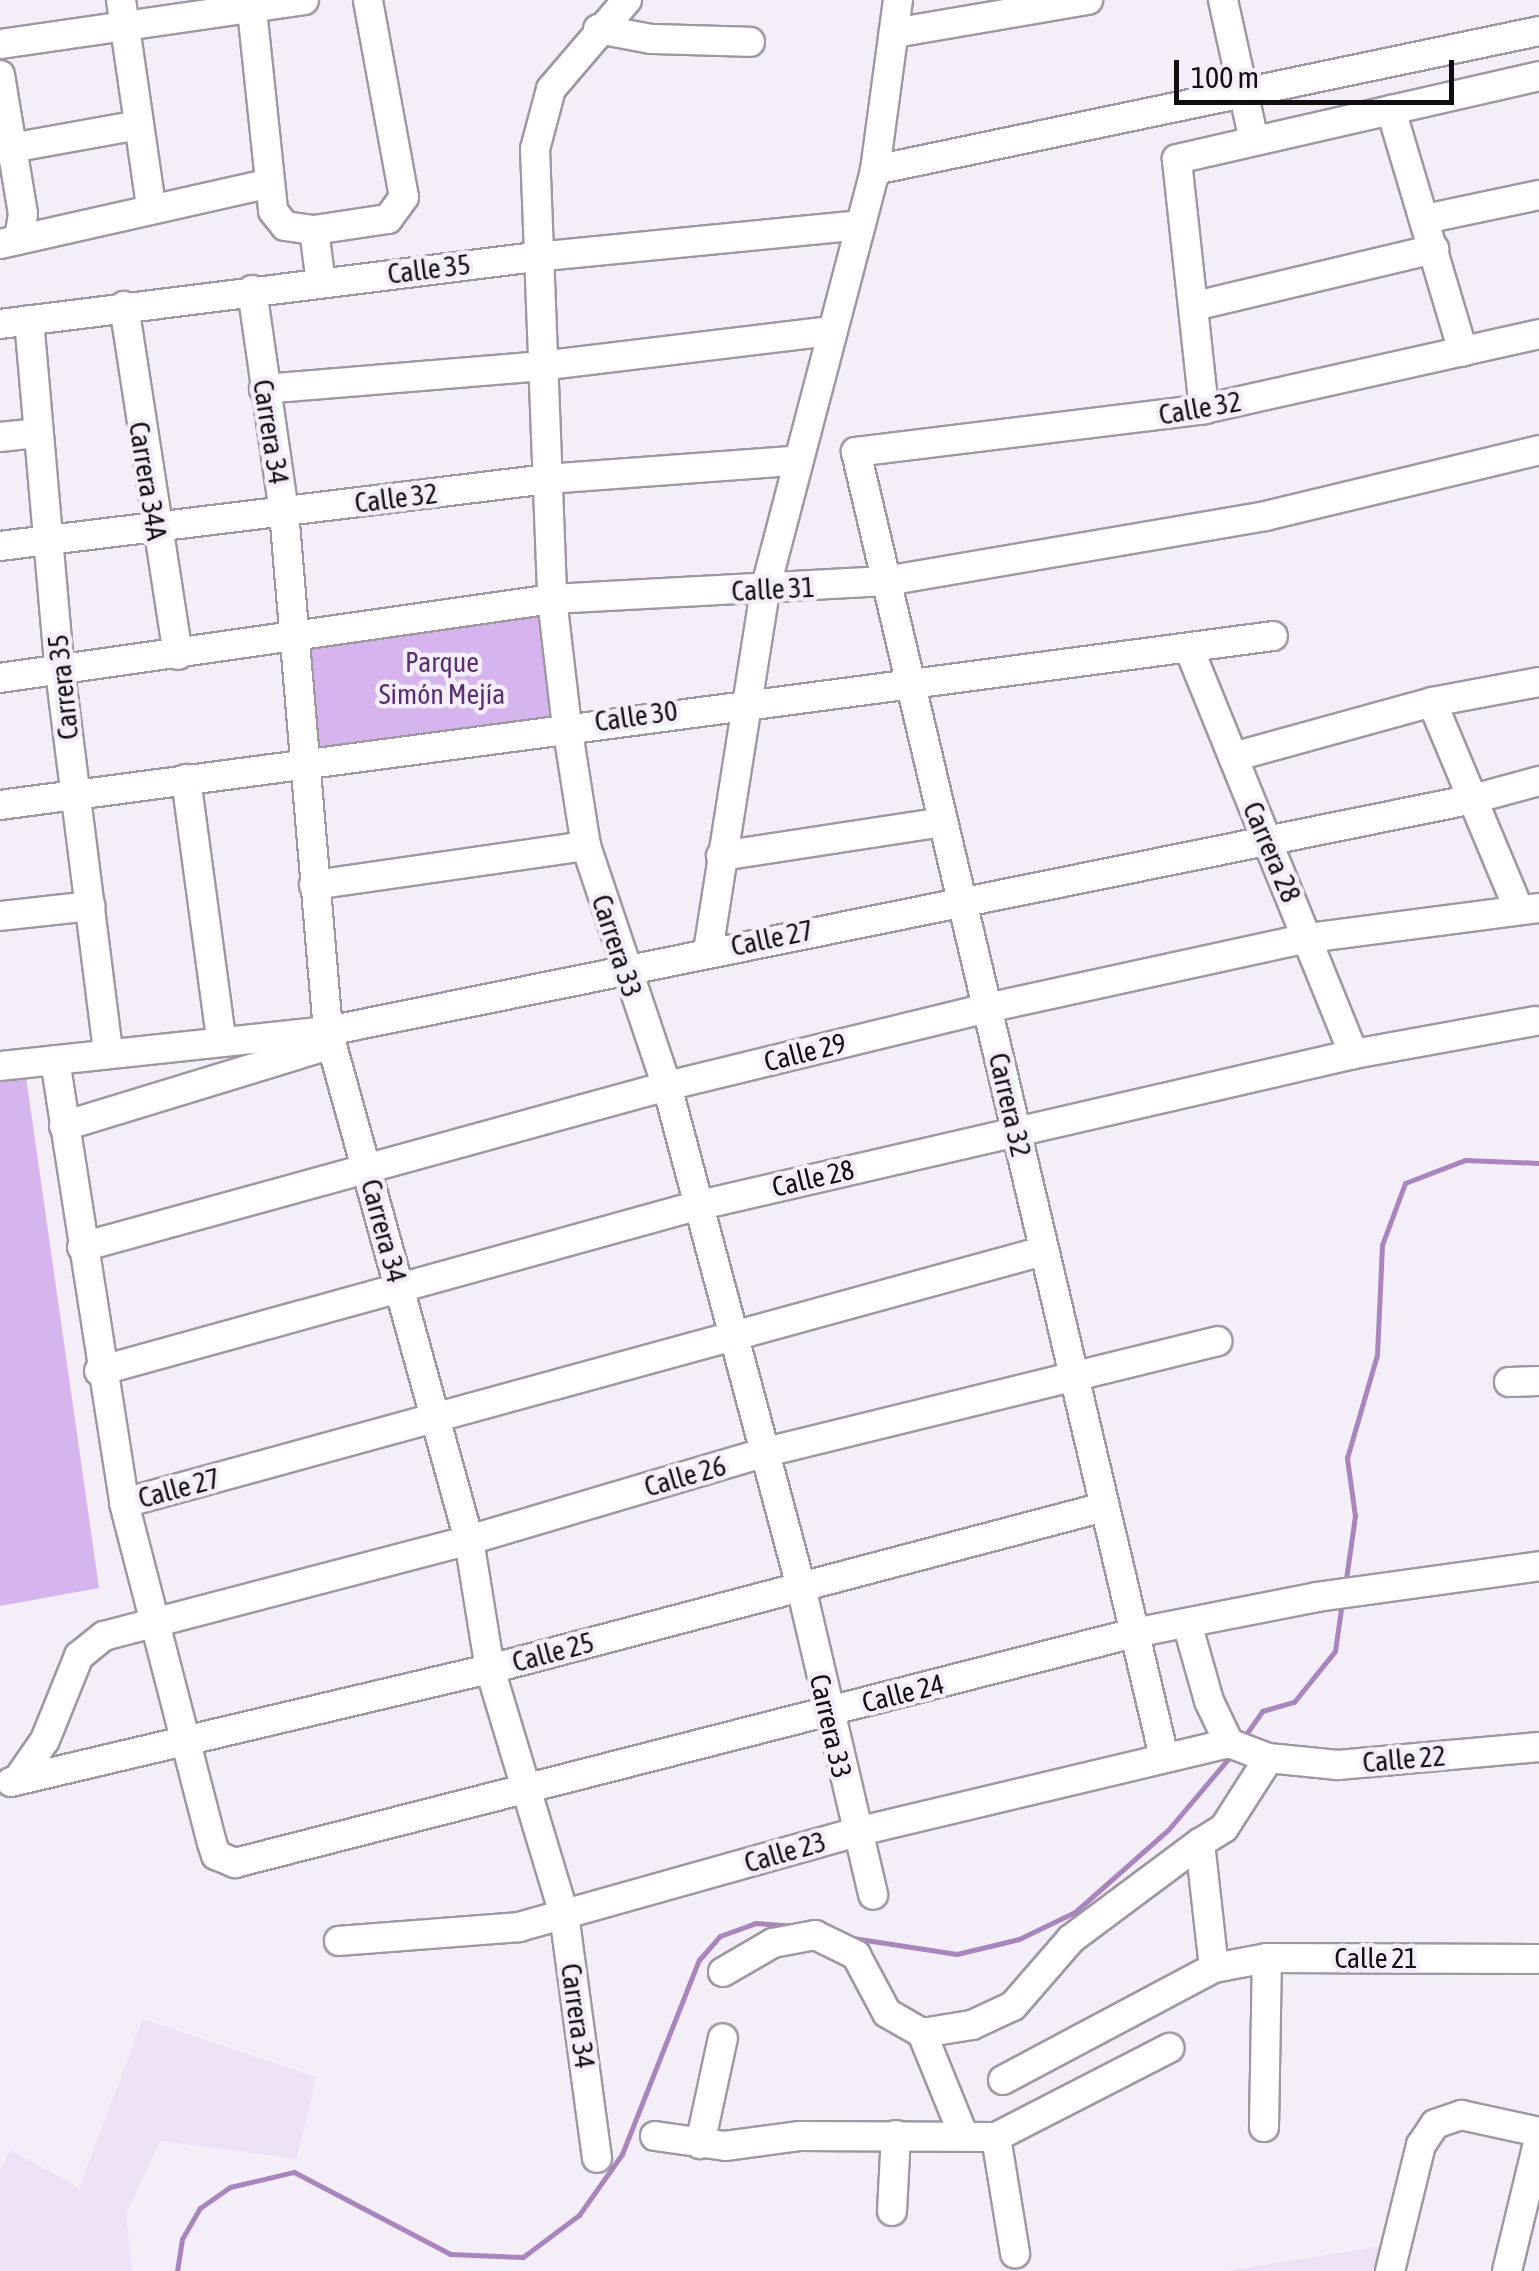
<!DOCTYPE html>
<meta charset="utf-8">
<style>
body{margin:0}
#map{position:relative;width:1539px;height:2271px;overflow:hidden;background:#f4eef9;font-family:"Asap Condensed",sans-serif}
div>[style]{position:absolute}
.built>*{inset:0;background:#ede2f5}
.green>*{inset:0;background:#d6b4ed;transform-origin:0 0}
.stream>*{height:5px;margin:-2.5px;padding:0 2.5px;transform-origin:2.5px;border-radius:2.5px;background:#a886bd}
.roads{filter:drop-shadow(2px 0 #9f98a3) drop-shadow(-2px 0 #9f98a3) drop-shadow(0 2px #9f98a3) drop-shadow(0 -2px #9f98a3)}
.minor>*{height:28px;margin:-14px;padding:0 14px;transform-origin:14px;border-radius:14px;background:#fff}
span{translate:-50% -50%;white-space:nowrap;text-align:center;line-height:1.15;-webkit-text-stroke:9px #f4eef9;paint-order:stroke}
.street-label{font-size:28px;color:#100e11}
.park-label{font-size:28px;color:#592e72}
.scale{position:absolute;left:1174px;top:60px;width:280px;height:45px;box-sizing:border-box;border:5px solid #100e11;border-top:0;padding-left:12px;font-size:30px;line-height:35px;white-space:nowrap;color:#100e11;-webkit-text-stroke:8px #f4eef9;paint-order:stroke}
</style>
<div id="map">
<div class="built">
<div style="clip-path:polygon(143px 2019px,316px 2077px,297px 2159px,161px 2141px,126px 2213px,132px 2271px,0 2271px,0 2171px,10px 2150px,79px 2188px)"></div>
<div style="clip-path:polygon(1390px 2245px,1384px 2271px,1226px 2271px)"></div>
</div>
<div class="green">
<div style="left:538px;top:613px;width:104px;height:236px;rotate:82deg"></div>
<div style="clip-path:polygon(25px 1070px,99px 1588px,0 1606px,0 1073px)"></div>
</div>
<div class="stream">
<div style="left:1345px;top:1586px;width:71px;rotate:-81.9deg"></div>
<div style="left:1355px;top:1516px;width:59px;rotate:-97.9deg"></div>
<div style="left:1347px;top:1458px;width:107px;rotate:-73.8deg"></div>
<div style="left:1377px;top:1355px;width:110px;rotate:-87.4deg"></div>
<div style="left:1382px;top:1245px;width:66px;rotate:-69.6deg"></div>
<div style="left:1405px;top:1183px;width:64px;rotate:-21deg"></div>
<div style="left:1465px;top:1160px;width:74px;rotate:2.3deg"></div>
<div style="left:1242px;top:1740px;width:35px;rotate:-55deg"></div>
<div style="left:1262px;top:1711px;width:33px;rotate:-16deg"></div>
<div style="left:1294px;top:1702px;width:65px;rotate:-51.2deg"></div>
<div style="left:1335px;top:1651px;width:49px;rotate:-81.9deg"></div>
<div style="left:846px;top:1937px;width:112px;rotate:8.7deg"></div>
<div style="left:957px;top:1954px;width:64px;rotate:-13.6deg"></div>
<div style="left:1019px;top:1939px;width:62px;rotate:-25.7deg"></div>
<div style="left:1075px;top:1912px;width:124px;rotate:-41.4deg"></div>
<div style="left:1168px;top:1830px;width:101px;rotate:-49.8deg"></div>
<div style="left:177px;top:2271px;width:32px;rotate:-81deg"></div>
<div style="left:182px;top:2239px;width:36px;rotate:-60deg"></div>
<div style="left:200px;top:2208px;width:37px;rotate:-35deg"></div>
<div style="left:230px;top:2187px;width:66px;rotate:-13.2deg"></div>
<div style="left:294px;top:2172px;width:176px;rotate:27.7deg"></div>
<div style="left:450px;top:2254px;width:73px;rotate:2.4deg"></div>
<div style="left:523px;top:2257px;width:70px;rotate:-36.9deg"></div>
<div style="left:579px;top:2215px;width:75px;rotate:-54.8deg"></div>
<div style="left:622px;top:2154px;width:209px;rotate:-68.4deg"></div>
<div style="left:699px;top:1960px;width:32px;rotate:-49deg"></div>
<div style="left:720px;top:1936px;width:37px;rotate:-20deg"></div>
<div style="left:755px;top:1923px;width:42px;rotate:4.1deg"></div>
</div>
<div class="roads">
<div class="minor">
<div style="left:121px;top:0;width:208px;rotate:81.7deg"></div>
<div style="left:251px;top:0;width:212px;rotate:84deg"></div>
<div style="left:273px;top:211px;width:19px;rotate:51deg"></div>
<div style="left:285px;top:226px;width:29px;rotate:8deg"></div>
<div style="left:314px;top:230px;width:75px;rotate:-8.5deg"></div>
<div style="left:388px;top:219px;width:27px;rotate:-54deg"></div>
<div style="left:404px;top:197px;width:200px;rotate:-100.4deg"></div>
<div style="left:627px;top:0;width:117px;rotate:130.5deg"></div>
<div style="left:551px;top:89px;width:62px;rotate:104.9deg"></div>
<div style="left:535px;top:149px;width:450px;rotate:87.8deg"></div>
<div style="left:552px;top:599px;width:128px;rotate:83.3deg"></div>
<div style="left:567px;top:726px;width:121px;rotate:81deg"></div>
<div style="left:586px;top:846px;width:253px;rotate:71.4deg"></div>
<div style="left:667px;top:1086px;width:519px;rotate:75.03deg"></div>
<div style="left:801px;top:1587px;width:316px;rotate:76.8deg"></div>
<div style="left:1223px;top:0;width:144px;rotate:77.6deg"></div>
<div style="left:598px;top:29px;width:54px;rotate:10.7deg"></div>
<div style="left:651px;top:39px;width:99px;rotate:1.7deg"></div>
<div style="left:894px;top:33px;width:197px;rotate:-9.7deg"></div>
<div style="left:0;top:44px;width:307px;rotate:-8.2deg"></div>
<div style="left:0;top:75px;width:141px;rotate:80.6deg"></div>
<div style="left:23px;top:214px;width:26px;rotate:99deg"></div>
<div style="left:1391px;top:110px;width:252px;rotate:73.4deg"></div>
<div style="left:0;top:150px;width:141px;rotate:-10.2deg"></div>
<div style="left:875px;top:170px;width:678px;rotate:-11.82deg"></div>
<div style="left:1425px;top:219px;width:116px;rotate:-11.9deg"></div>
<div style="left:314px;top:230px;width:53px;rotate:82.5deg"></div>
<div style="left:0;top:244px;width:277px;rotate:-12.7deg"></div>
<div style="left:252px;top:290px;width:224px;rotate:81.8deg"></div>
<div style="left:284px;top:512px;width:521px;rotate:85.15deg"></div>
<div style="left:328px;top:1031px;width:528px;rotate:74.52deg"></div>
<div style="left:469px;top:1540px;width:131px;rotate:80.8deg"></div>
<div style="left:490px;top:1669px;width:256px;rotate:73.2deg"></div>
<div style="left:564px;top:1914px;width:246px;rotate:82.3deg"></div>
<div style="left:124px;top:306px;width:353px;rotate:81.2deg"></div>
<div style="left:1195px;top:306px;width:246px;rotate:-13.4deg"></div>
<div style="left:29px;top:320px;width:352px;rotate:85deg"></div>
<div style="left:60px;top:671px;width:384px;rotate:82.8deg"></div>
<div style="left:0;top:324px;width:539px;rotate:-7.14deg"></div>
<div style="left:535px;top:257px;width:327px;rotate:-5.6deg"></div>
<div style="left:264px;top:389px;width:278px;rotate:-4.7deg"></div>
<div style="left:541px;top:366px;width:291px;rotate:-6.9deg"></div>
<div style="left:1204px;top:409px;width:251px;rotate:-96.2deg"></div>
<div style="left:1177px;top:159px;width:371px;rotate:-12.9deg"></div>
<div style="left:0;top:437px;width:37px;rotate:-6deg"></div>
<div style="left:0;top:546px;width:551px;rotate:-6.98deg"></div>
<div style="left:547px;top:479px;width:248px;rotate:-4.2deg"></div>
<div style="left:1190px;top:651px;width:435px;rotate:67.9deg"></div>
<div style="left:0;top:678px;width:558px;rotate:-8.14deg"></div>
<div style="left:552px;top:599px;width:334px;rotate:-3.1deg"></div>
<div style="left:886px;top:581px;width:385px;rotate:-9.7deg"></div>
<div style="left:1265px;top:516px;width:282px;rotate:-13.5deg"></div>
<div style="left:1432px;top:702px;width:225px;rotate:67.3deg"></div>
<div style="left:1233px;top:757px;width:206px;rotate:-15.4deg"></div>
<div style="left:1432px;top:702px;width:109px;rotate:-10.6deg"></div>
<div style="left:186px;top:779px;width:262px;rotate:82.3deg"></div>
<div style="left:0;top:805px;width:1284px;rotate:-7.56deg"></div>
<div style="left:721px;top:856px;width:224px;rotate:-8.7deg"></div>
<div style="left:314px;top:885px;width:275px;rotate:-8.2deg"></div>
<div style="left:0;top:916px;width:91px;rotate:-6.3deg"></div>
<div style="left:708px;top:951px;width:365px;rotate:-81deg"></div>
<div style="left:765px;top:590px;width:434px;rotate:-75.3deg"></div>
<div style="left:875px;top:170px;width:172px;rotate:-82.3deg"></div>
<div style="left:55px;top:1060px;width:448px;rotate:81.1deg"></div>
<div style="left:124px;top:1503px;width:351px;rotate:75.5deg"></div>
<div style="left:212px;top:1843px;width:13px;rotate:72deg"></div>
<div style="left:216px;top:1855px;width:21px;rotate:23deg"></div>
<div style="left:235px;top:1863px;width:928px;rotate:-14.35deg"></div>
<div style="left:1134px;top:1633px;width:187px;rotate:-11.1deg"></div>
<div style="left:1317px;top:1597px;width:224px;rotate:-7.9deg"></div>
<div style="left:0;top:1066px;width:330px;rotate:-6.1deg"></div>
<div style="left:328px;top:1031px;width:1164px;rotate:-11.45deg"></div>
<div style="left:1469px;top:800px;width:73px;rotate:-15.2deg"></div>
<div style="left:64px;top:1126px;width:280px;rotate:-17deg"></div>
<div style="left:82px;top:1247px;width:607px;rotate:-15.39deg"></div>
<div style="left:667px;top:1086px;width:329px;rotate:-13.7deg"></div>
<div style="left:987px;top:1008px;width:329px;rotate:-12.3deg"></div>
<div style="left:1308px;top:938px;width:233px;rotate:-7.4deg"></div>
<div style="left:99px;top:1371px;width:619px;rotate:-15.45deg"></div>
<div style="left:696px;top:1206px;width:675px;rotate:-13.01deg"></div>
<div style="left:1354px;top:1054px;width:184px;rotate:-10.3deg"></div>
<div style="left:1509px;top:1382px;width:30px;rotate:-2deg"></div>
<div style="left:124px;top:1503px;width:953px;rotate:-15.33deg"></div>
<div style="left:1187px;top:1623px;width:81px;rotate:74.2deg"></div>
<div style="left:1209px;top:1701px;width:47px;rotate:64.5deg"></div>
<div style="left:1229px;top:1743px;width:42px;rotate:21deg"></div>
<div style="left:1268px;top:1758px;width:70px;rotate:5.7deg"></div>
<div style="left:1338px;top:1765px;width:202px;rotate:-5.1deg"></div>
<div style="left:1164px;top:1757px;width:1341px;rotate:-103.28deg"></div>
<div style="left:856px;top:452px;width:351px;rotate:-7deg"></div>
<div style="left:1204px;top:409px;width:343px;rotate:-12.6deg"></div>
<div style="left:18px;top:1779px;width:47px;rotate:-55.3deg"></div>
<div style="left:45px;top:1740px;width:91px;rotate:-68deg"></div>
<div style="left:79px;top:1656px;width:32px;rotate:-39deg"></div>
<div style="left:104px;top:1636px;width:377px;rotate:-14.7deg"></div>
<div style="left:469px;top:1540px;width:306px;rotate:-16.5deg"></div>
<div style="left:762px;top:1453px;width:469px;rotate:-13.8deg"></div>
<div style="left:11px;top:1782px;width:492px;rotate:-13.3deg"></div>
<div style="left:490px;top:1669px;width:635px;rotate:-14.78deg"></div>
<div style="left:339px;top:1941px;width:181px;rotate:-4.4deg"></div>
<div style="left:519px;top:1927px;width:350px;rotate:-15.7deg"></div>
<div style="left:856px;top:1832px;width:383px;rotate:-13.4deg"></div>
<div style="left:1214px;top:1968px;width:126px;rotate:-96.4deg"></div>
<div style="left:1200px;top:1843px;width:28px;rotate:-32deg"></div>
<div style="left:1224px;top:1828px;width:83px;rotate:-57.3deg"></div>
<div style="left:723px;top:1972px;width:58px;rotate:-30.1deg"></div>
<div style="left:773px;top:1943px;width:43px;rotate:-10.8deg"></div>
<div style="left:815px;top:1935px;width:46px;rotate:26deg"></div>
<div style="left:856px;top:1955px;width:66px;rotate:61.9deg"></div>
<div style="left:887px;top:2013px;width:40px;rotate:29.7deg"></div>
<div style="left:922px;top:2033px;width:51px;rotate:-9.1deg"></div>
<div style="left:972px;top:2025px;width:45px;rotate:-24.9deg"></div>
<div style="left:1013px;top:2006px;width:89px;rotate:-49.1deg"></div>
<div style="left:1071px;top:1939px;width:161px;rotate:-36.7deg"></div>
<div style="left:922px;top:2033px;width:109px;rotate:67.9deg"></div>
<div style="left:1003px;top:2080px;width:239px;rotate:-28deg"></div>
<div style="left:1214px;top:1968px;width:54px;rotate:-10.7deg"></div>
<div style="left:1267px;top:1958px;width:272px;rotate:0.2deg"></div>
<div style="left:1264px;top:2127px;width:169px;rotate:-89deg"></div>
<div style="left:655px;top:2136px;width:71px;rotate:8.1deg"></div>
<div style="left:725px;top:2146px;width:76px;rotate:-7.6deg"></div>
<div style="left:800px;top:2136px;width:196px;rotate:0.3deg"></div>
<div style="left:996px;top:2137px;width:195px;rotate:-27.2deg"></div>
<div style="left:996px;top:2137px;width:118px;rotate:80.7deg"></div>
<div style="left:700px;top:2144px;width:108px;rotate:-77.8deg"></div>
<div style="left:892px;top:2211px;width:76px;rotate:-87deg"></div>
<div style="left:1390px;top:2271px;width:130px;rotate:-76.2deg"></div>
<div style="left:1421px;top:2145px;width:25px;rotate:-56deg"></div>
<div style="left:1435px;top:2124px;width:28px;rotate:-19deg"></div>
<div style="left:1461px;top:2115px;width:80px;rotate:12.3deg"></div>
<div style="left:1507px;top:2271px;width:136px;rotate:-76.4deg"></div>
</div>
</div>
<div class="street-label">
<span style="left:429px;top:269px;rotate:-7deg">Calle 35</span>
<span style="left:1200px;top:408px;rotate:-10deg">Calle 32</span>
<span style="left:271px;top:432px;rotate:81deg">Carrera 34</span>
<span style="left:148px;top:481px;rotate:81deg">Carrera 34A</span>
<span style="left:396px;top:498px;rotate:-7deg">Calle 32</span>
<span style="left:773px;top:589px;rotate:-3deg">Calle 31</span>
<span style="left:63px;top:687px;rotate:-96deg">Carrera 35</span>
<span style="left:636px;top:716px;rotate:-8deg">Calle 30</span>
<span style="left:1272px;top:852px;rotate:67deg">Carrera 28</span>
<span style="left:772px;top:938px;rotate:-12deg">Calle 27</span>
<span style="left:617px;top:946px;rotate:72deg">Carrera 33</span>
<span style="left:805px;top:1052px;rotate:-14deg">Calle 29</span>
<span style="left:1010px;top:1105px;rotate:77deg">Carrera 32</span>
<span style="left:813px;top:1178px;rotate:-13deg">Calle 28</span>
<span style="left:384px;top:1231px;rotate:75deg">Carrera 34</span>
<span style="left:685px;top:1476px;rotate:-16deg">Calle 26</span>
<span style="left:179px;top:1488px;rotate:-15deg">Calle 27</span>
<span style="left:553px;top:1652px;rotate:-15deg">Calle 25</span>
<span style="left:903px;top:1693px;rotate:-14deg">Calle 24</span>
<span style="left:831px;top:1726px;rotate:77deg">Carrera 33</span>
<span style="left:1404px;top:1759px;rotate:-5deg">Calle 22</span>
<span style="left:785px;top:1852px;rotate:-16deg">Calle 23</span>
<span style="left:1376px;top:1958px">Calle 21</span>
<span style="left:578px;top:2016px;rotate:82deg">Carrera 34</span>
</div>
<div class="park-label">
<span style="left:442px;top:678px">Parque<br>Simón Mejía</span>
</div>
<div class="scale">100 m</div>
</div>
